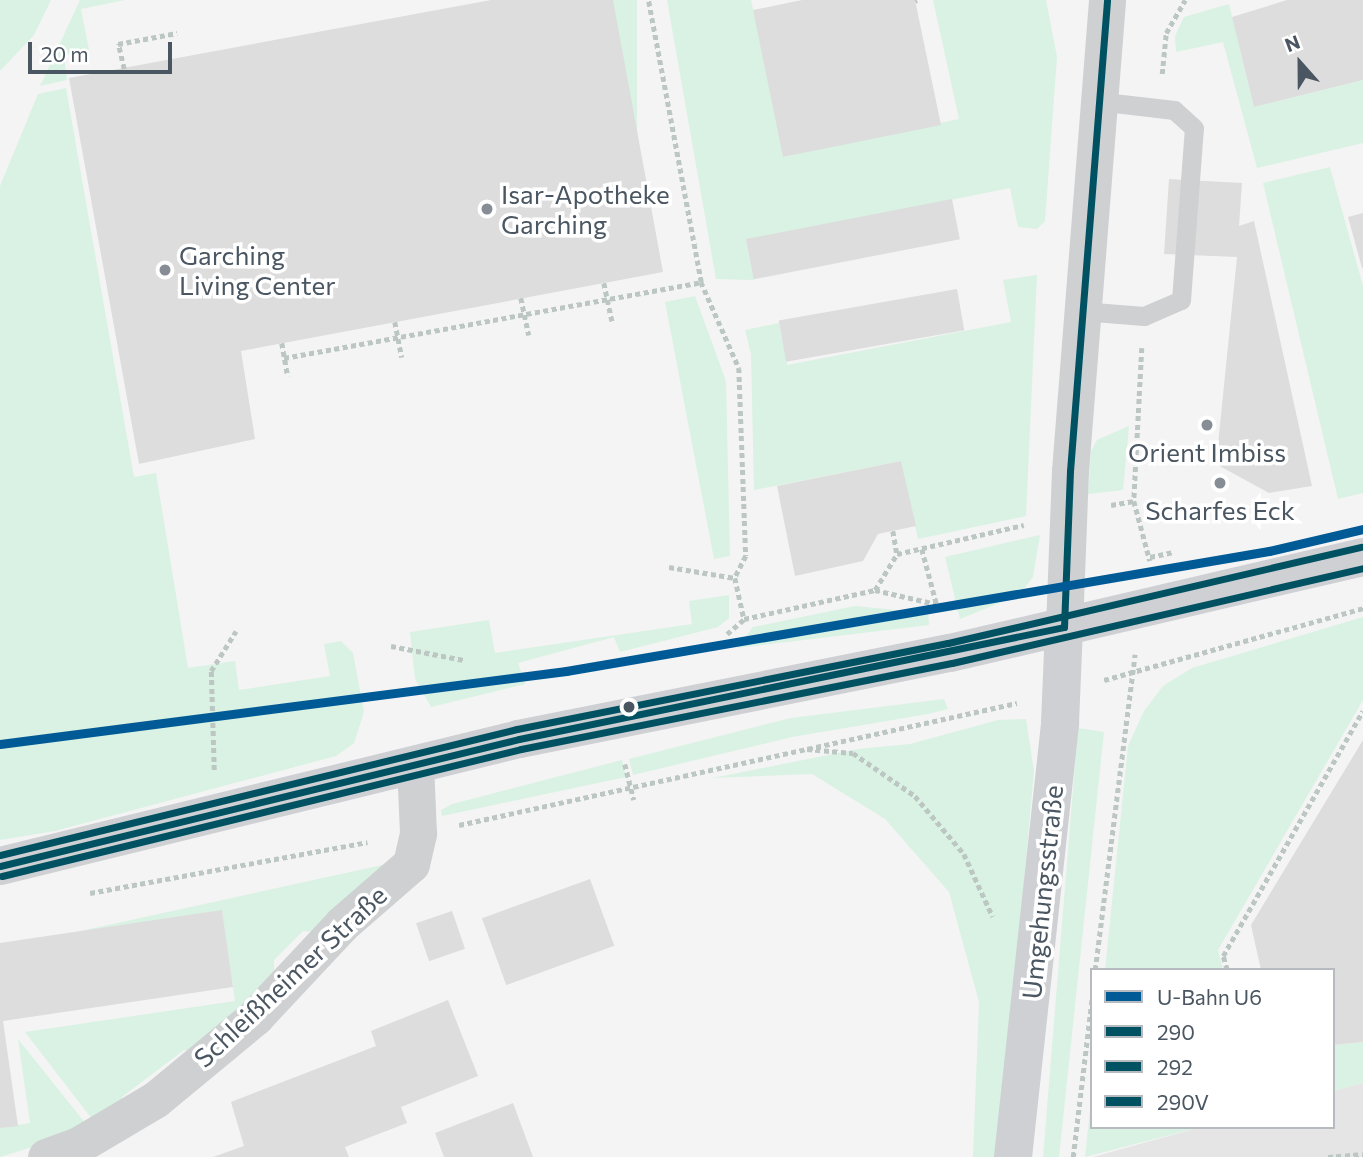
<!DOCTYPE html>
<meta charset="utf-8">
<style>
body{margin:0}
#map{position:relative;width:1363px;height:1157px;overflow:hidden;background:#f4f4f4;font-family:Commissioner,sans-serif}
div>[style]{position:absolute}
.education>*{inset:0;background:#e6e5e6}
.green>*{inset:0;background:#d9f2e3;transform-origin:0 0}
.building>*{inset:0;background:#ddddde;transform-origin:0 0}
.path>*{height:4.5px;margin-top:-2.25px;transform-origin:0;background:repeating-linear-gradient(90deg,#bcc7c4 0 5px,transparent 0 8.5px)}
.lane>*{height:19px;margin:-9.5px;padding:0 9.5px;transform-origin:9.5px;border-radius:9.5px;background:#ced0d2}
.street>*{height:37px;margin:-18.5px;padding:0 18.5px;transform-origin:18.5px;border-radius:18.5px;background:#ced0d2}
.secondary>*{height:38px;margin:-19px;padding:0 19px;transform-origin:19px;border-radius:19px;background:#ced0d4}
.bus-1>*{height:7px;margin:-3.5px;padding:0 3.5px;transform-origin:3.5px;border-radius:3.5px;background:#005262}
.bus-2>*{height:7px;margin:-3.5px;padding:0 3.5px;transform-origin:3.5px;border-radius:3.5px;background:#005262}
.bus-3>*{height:7px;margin:-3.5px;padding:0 3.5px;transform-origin:3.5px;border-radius:3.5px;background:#005262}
.metro-1>*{height:9px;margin:-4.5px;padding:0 4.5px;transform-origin:4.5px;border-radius:4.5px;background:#005a96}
.dots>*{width:19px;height:19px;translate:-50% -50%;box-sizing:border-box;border:4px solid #fff;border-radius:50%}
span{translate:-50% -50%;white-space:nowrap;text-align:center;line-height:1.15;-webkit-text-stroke:7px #fff;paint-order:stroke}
.poi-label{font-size:26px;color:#4a5661}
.left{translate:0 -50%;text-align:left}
.street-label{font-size:26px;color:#4a5661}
.legend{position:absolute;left:1090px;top:968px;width:245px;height:161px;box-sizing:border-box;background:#fff;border:2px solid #b7bbc0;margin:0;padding:9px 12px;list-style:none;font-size:21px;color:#4a5661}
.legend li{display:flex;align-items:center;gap:14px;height:35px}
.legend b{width:35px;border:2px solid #b7bbc0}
.north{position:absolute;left:1265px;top:28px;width:70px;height:70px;-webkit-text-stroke:5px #fff;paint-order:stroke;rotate:339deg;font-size:19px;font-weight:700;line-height:28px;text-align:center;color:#4a5661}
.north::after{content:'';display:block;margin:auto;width:24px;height:32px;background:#4a5661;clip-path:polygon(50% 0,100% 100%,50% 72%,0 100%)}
.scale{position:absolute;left:28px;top:42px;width:144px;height:32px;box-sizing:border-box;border:4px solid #4a5661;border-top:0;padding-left:9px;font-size:21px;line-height:24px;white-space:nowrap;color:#4a5661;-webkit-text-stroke:5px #fff;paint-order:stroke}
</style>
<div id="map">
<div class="education">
<div style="clip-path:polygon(1363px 1083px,1363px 1157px,1093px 1157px,1201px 1127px,1333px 1127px,1333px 1091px)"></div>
</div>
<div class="green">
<div style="clip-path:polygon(0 0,51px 0,34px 35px,0 71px)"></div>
<div style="clip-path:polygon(80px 0,125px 0,81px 9px,89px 50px,64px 55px,67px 80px,40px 86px)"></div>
<div style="left:613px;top:0;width:24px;height:277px"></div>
<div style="clip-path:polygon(667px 0,751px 0,784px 157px,959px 119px,933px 0,1046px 0,1057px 57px,1045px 221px,1037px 229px,1018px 227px,1010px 188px,746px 241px,754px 280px,716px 279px)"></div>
<div style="clip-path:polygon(1229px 4px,1254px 107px,1363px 80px,1363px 143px,1257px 168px,1223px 42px,1176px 52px,1175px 36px,1184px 17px)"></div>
<div style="clip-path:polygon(66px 88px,134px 477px,156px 473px,188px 668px,235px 661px,239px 690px,330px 676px,324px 644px,341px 641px,353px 653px,364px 712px,354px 743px,336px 756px,55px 831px,0 840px,0 186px,38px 94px)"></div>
<div style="clip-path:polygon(1330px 167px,1363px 286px,1363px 493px,1338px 499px,1263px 183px)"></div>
<div style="clip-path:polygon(1037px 275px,1026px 516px,918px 539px,901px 461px,754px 490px,751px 354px,745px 330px,779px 323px,787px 365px,1011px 322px,1003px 280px)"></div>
<div style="clip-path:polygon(695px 296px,726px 381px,730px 556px,714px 559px,665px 302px)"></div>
<div style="clip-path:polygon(1129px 426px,1123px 490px,1088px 494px,1091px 451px,1097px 440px)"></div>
<div style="clip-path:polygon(1040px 535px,1033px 577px,1019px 595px,960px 619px,945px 557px)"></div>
<div style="clip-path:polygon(729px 595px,729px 618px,718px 627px,620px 652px,614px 637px,518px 663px,525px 684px,431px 707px,415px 679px,410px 632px,489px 620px,495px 653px,692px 624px,689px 601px)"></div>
<div style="clip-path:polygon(855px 606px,928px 613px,929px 625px,737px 648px,753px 627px)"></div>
<div style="clip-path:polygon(1363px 617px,1363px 700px,1218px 950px,1223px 970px,1105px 970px,1128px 746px,1144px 711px,1163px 686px,1192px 668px)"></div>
<div style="clip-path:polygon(944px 699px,948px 709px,928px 714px,792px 737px,633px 775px,629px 759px,791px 718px)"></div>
<div style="clip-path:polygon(1026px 719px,1034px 771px,999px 1157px,973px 1157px,979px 1002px,949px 892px,885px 819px,812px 774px,713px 778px,858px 749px,910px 744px,998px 720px)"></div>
<div style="clip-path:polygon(1078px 728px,1104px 732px,1059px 1157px,1043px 1157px)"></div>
<div style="clip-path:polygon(622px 760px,626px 777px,442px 816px,441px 810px,452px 804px)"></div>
<div style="clip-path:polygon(387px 864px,322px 932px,303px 931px,274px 960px,274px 977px,199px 1052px,184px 1050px,122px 1097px,120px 1113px,95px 1123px,25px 1032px,235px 1001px,222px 911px,76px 932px)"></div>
<div style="clip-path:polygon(18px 1039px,90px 1129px,0 1157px,0 1128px,30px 1123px)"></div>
<div style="clip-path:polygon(1363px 1042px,1363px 1083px,1333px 1091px,1333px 1045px)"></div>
<div style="clip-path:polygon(1092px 1090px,1092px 1127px,1201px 1127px,1085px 1157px)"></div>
</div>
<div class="building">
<div style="clip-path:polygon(491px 0,613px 0,663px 272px,241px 351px,255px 439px,139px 464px,69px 78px)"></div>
<div style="clip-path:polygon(802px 0,915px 0,941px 125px,783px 157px,753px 10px)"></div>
<div style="clip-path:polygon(1287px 0,1363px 0,1363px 80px,1254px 107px,1232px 17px)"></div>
<div style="clip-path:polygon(1169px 179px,1242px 183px,1239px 226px,1254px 221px,1312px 486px,1269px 493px,1216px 464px,1237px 257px,1164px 254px)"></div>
<div style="left:952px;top:199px;width:41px;height:210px;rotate:79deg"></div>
<div style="clip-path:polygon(1363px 213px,1363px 268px,1362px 268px,1348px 217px)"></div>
<div style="left:957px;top:289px;width:42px;height:181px;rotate:80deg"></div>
<div style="clip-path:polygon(901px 461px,916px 526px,878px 534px,863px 561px,795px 576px,777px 486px)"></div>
<div style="clip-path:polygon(1363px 740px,1363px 1042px,1333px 1045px,1333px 970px,1261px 970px,1251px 925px)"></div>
<div style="left:590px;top:879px;width:71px;height:115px;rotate:70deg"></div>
<div style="clip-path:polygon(222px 910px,233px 987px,3px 1021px,18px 1126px,0 1128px,0 943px)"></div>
<div style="left:452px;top:911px;width:40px;height:38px;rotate:71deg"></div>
<div style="clip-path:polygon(448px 1000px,478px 1076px,401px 1107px,407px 1123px,345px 1147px,349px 1157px,213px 1157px,244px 1146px,231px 1102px,376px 1046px,371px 1031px)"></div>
<div style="clip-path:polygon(513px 1103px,533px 1157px,444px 1157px,435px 1133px)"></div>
</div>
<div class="path">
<div style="left:915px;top:1px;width:2px;rotate:-27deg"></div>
<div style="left:124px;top:69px;width:26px;rotate:-103deg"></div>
<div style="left:118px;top:44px;width:60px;rotate:-10.6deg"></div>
<div style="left:1162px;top:74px;width:41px;rotate:-84.4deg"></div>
<div style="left:1166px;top:33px;width:38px;rotate:-60deg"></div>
<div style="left:701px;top:282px;width:94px;rotate:66.2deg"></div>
<div style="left:739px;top:368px;width:188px;rotate:87.9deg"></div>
<div style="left:746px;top:556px;width:25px;rotate:117deg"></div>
<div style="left:735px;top:578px;width:42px;rotate:77.6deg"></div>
<div style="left:604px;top:283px;width:39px;rotate:78deg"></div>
<div style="left:521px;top:298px;width:38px;rotate:78deg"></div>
<div style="left:395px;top:322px;width:36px;rotate:79deg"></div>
<div style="left:282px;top:343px;width:34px;rotate:80deg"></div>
<div style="left:1142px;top:348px;width:153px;rotate:93deg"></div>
<div style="left:1134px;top:501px;width:62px;rotate:75.1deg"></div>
<div style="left:284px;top:358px;width:424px;rotate:-10.3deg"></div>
<div style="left:701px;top:282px;width:287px;rotate:-100.6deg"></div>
<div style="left:1111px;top:505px;width:23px;rotate:-10deg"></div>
<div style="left:893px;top:531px;width:23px;rotate:80deg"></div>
<div style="left:922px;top:549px;width:66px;rotate:75.1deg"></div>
<div style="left:1150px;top:557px;width:24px;rotate:-12deg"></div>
<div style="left:669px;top:567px;width:67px;rotate:9.5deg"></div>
<div style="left:875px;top:590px;width:63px;rotate:12.9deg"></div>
<div style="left:727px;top:634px;width:23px;rotate:-41deg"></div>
<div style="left:744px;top:619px;width:134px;rotate:-12.5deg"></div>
<div style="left:875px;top:590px;width:42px;rotate:-58.6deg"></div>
<div style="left:897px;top:554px;width:130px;rotate:-12.9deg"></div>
<div style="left:391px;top:646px;width:74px;rotate:10.9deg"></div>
<div style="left:1104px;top:680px;width:269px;rotate:-15.5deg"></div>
<div style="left:807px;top:749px;width:46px;rotate:5deg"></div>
<div style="left:853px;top:753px;width:75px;rotate:34.7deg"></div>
<div style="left:915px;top:796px;width:76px;rotate:49.8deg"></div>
<div style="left:964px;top:854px;width:69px;rotate:65.3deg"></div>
<div style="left:625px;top:764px;width:37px;rotate:76deg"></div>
<div style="left:214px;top:770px;width:99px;rotate:-91.7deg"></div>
<div style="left:211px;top:671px;width:47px;rotate:-58deg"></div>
<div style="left:459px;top:825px;width:571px;rotate:-12.33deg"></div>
<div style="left:90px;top:893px;width:282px;rotate:-10.4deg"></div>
<div style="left:1095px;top:970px;width:318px;rotate:-82.8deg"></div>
<div style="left:1227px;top:970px;width:15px;rotate:-106deg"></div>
<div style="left:1223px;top:956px;width:282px;rotate:-60.3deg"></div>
<div style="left:1073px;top:1157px;width:161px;rotate:-83.2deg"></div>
<div style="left:1328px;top:1157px;width:35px;rotate:-5deg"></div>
</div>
<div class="lane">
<div style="left:1081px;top:311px;width:63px;rotate:4.5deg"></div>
<div style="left:1144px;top:316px;width:40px;rotate:-23.4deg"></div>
<div style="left:1181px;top:300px;width:172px;rotate:-85.7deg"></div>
<div style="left:1194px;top:128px;width:27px;rotate:-138deg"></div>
<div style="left:1174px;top:110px;width:79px;rotate:-173.4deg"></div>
</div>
<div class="street">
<div style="left:1064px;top:627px;width:156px;rotate:-87.8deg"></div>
<div style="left:1070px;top:471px;width:472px;rotate:-85.5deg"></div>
<div style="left:46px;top:1157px;width:33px;rotate:-20deg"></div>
<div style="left:77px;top:1146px;width:92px;rotate:-30.7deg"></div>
<div style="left:156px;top:1099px;width:129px;rotate:-39.6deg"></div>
<div style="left:255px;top:1017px;width:127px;rotate:-46.9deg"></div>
<div style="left:342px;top:924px;width:91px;rotate:-41deg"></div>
<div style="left:411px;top:864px;width:32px;rotate:-77deg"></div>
<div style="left:418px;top:833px;width:69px;rotate:-92.5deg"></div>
</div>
<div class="secondary">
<div style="left:0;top:866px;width:534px;rotate:-13.75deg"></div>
<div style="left:519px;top:739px;width:439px;rotate:-11.3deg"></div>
<div style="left:950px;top:653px;width:424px;rotate:-13.1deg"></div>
<div style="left:1013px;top:1157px;width:437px;rotate:-83.8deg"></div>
<div style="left:1060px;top:723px;width:96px;rotate:-87.6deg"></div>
</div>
<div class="bus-1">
<div style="left:1064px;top:627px;width:156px;rotate:-87.8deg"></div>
<div style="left:1070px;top:471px;width:472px;rotate:-85.5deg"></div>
<div style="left:0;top:866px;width:534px;rotate:-13.75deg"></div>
<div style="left:519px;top:739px;width:556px;rotate:-11.61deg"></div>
</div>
<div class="bus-2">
<div style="left:2px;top:876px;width:534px;rotate:-13.75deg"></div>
<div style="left:521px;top:749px;width:439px;rotate:-11.3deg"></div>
<div style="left:952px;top:663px;width:422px;rotate:-13deg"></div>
</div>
<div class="bus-3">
<div style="left:0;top:855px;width:532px;rotate:-13.7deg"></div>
<div style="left:517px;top:729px;width:439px;rotate:-11.3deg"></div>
<div style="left:948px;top:643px;width:424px;rotate:-13.1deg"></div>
</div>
<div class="metro-1">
<div style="left:0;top:744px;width:571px;rotate:-7.35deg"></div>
<div style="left:566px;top:671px;width:713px;rotate:-9.69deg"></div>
<div style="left:1269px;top:551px;width:97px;rotate:-13.2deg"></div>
</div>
<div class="dots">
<div style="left:487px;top:209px;background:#868d94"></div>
<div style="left:165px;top:270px;background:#868d94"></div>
<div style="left:1207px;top:425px;background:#868d94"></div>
<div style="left:1220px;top:483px;background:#868d94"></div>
<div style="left:629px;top:707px;background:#4a5661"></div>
</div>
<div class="poi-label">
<span class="left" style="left:501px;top:209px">Isar-Apotheke<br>Garching</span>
<span class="left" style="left:179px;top:270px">Garching<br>Living Center</span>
<span style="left:1207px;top:452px">Orient Imbiss</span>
<span style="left:1220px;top:510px">Scharfes Eck</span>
</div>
<div class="street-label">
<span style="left:1042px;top:892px;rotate:-84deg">Umgehungsstraße</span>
<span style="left:290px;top:976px;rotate:-43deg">Schleißheimer Straße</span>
</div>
<ul class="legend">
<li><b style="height:9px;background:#005a96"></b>U-Bahn U6</li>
<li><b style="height:9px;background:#005262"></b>290</li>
<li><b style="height:9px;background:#005262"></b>292</li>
<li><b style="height:9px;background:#005262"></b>290V</li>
</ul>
<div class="north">N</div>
<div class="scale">20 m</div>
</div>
